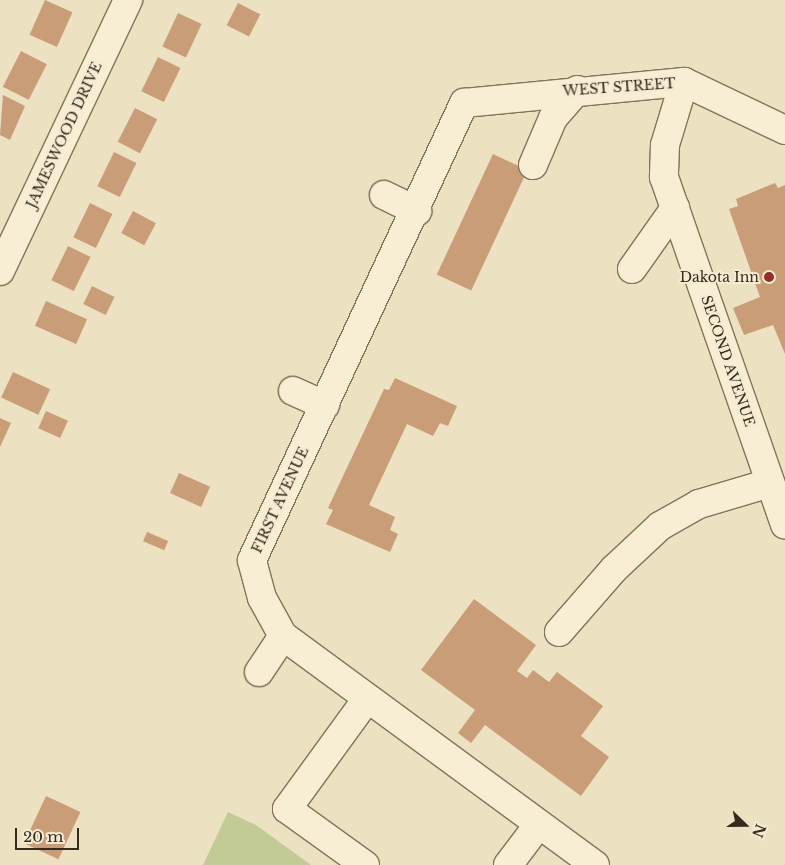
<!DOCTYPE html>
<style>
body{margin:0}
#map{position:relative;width:785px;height:865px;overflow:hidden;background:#ece1c1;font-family:"Libre Baskerville",serif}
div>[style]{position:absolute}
.green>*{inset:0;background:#c2ca96}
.building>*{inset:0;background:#c99d78;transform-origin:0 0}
.roads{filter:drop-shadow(1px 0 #857259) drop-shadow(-1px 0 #857259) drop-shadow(0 1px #857259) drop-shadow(0 -1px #857259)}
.minor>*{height:28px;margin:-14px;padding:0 14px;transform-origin:14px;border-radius:14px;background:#f7eed4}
.dots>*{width:14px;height:14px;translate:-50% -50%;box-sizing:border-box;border:2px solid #f4ebd1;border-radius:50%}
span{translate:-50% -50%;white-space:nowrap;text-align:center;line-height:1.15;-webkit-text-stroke:4px #f4ebd1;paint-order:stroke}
.street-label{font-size:14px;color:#352a1d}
.poi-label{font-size:14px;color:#352a1d}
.right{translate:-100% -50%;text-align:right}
.north{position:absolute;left:720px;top:800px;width:50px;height:50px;-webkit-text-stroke:4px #f4ebd1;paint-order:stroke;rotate:112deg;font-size:14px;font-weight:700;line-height:20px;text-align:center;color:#352a1d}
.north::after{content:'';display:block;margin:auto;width:18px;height:22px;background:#352a1d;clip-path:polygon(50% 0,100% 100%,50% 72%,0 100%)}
.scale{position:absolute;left:15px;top:828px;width:64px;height:22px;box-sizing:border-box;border:2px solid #352a1d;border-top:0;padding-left:6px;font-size:15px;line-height:18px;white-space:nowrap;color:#352a1d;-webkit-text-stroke:4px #f4ebd1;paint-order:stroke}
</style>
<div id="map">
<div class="green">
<div style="clip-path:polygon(228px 812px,256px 825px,311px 865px,203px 865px)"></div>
</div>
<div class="building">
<div style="left:45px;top:0;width:30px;height:38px;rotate:24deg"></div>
<div style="left:238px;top:3px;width:25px;height:25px;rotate:27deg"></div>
<div style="left:178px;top:13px;width:26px;height:37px;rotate:25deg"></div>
<div style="left:21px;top:51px;width:29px;height:40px;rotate:27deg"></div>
<div style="left:158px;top:57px;width:25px;height:38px;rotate:26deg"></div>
<div style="clip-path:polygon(3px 95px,25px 106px,10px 140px,0 135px)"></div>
<div style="left:135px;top:108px;width:25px;height:38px;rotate:27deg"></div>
<div style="left:114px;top:152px;width:25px;height:38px;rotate:26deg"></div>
<div style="left:493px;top:154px;width:38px;height:133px;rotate:25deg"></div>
<div style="clip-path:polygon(775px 183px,778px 188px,785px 185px,785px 354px,773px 325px,744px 335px,733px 308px,760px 297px,729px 209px,738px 206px,736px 199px)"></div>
<div style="left:90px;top:203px;width:25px;height:38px;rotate:26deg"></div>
<div style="left:133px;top:211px;width:26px;height:25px;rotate:28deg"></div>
<div style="left:68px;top:246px;width:25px;height:38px;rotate:26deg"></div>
<div style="left:92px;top:286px;width:25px;height:20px;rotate:26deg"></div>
<div style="left:46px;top:301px;width:45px;height:27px;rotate:24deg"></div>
<div style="left:13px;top:372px;width:41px;height:28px;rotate:25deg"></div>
<div style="clip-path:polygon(395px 378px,457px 406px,448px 426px,440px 423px,433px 436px,407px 424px,369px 505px,395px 517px,390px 530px,398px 534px,390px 552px,326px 524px,333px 510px,328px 508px,384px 389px,389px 390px)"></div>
<div style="left:46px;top:411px;width:24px;height:19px;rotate:24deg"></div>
<div style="clip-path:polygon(0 418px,11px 423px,0 447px)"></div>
<div style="left:179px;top:473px;width:34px;height:22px;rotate:24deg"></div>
<div style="left:147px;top:532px;width:23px;height:10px;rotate:23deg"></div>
<div style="clip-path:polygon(474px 599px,536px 645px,517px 671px,527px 678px,533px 670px,549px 682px,557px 672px,603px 706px,581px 736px,609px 757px,581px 796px,485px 725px,471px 743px,458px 733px,475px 710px,421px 670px)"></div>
<div style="left:46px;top:796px;width:38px;height:52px;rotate:25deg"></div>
</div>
<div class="roads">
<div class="minor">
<div style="left:684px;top:82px;width:66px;rotate:106.8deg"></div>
<div style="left:665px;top:145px;width:32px;rotate:92deg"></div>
<div style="left:664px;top:177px;width:368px;rotate:70.8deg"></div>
<div style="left:533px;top:165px;width:51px;rotate:-66.9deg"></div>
<div style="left:553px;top:118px;width:37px;rotate:-49deg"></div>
<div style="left:384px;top:195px;width:37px;rotate:26deg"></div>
<div style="left:632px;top:269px;width:75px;rotate:-54.8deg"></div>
<div style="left:0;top:271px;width:300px;rotate:-64.7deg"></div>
<div style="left:293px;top:391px;width:35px;rotate:24deg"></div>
<div style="left:559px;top:632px;width:84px;rotate:-48.9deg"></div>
<div style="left:614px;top:569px;width:63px;rotate:-43.1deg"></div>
<div style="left:660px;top:526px;width:45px;rotate:-29.4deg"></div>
<div style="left:699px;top:504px;width:74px;rotate:-16.5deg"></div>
<div style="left:259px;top:672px;width:43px;rotate:-56.3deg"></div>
<div style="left:365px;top:865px;width:96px;rotate:-144.3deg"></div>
<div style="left:287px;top:809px;width:136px;rotate:-54deg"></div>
<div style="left:508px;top:865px;width:51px;rotate:-52.9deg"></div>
<div style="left:595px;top:865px;width:387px;rotate:-143.7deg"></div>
<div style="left:283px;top:636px;width:43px;rotate:-118.9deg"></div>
<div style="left:262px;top:598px;width:39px;rotate:-105deg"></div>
<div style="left:252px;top:560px;width:504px;rotate:-65.11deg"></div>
<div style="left:464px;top:103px;width:221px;rotate:-5.5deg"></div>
<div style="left:684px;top:82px;width:112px;rotate:25.4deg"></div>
</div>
</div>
<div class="dots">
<div style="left:769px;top:277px;background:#922e2b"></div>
</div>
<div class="street-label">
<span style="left:619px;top:87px;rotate:-4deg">WEST STREET</span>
<span style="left:64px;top:135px;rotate:-65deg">JAMESWOOD DRIVE</span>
<span style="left:728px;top:361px;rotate:71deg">SECOND AVENUE</span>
<span style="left:280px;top:500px;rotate:-65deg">FIRST AVENUE</span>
</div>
<div class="poi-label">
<span class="right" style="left:759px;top:277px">Dakota Inn</span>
</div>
<div class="north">N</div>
<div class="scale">20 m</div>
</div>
